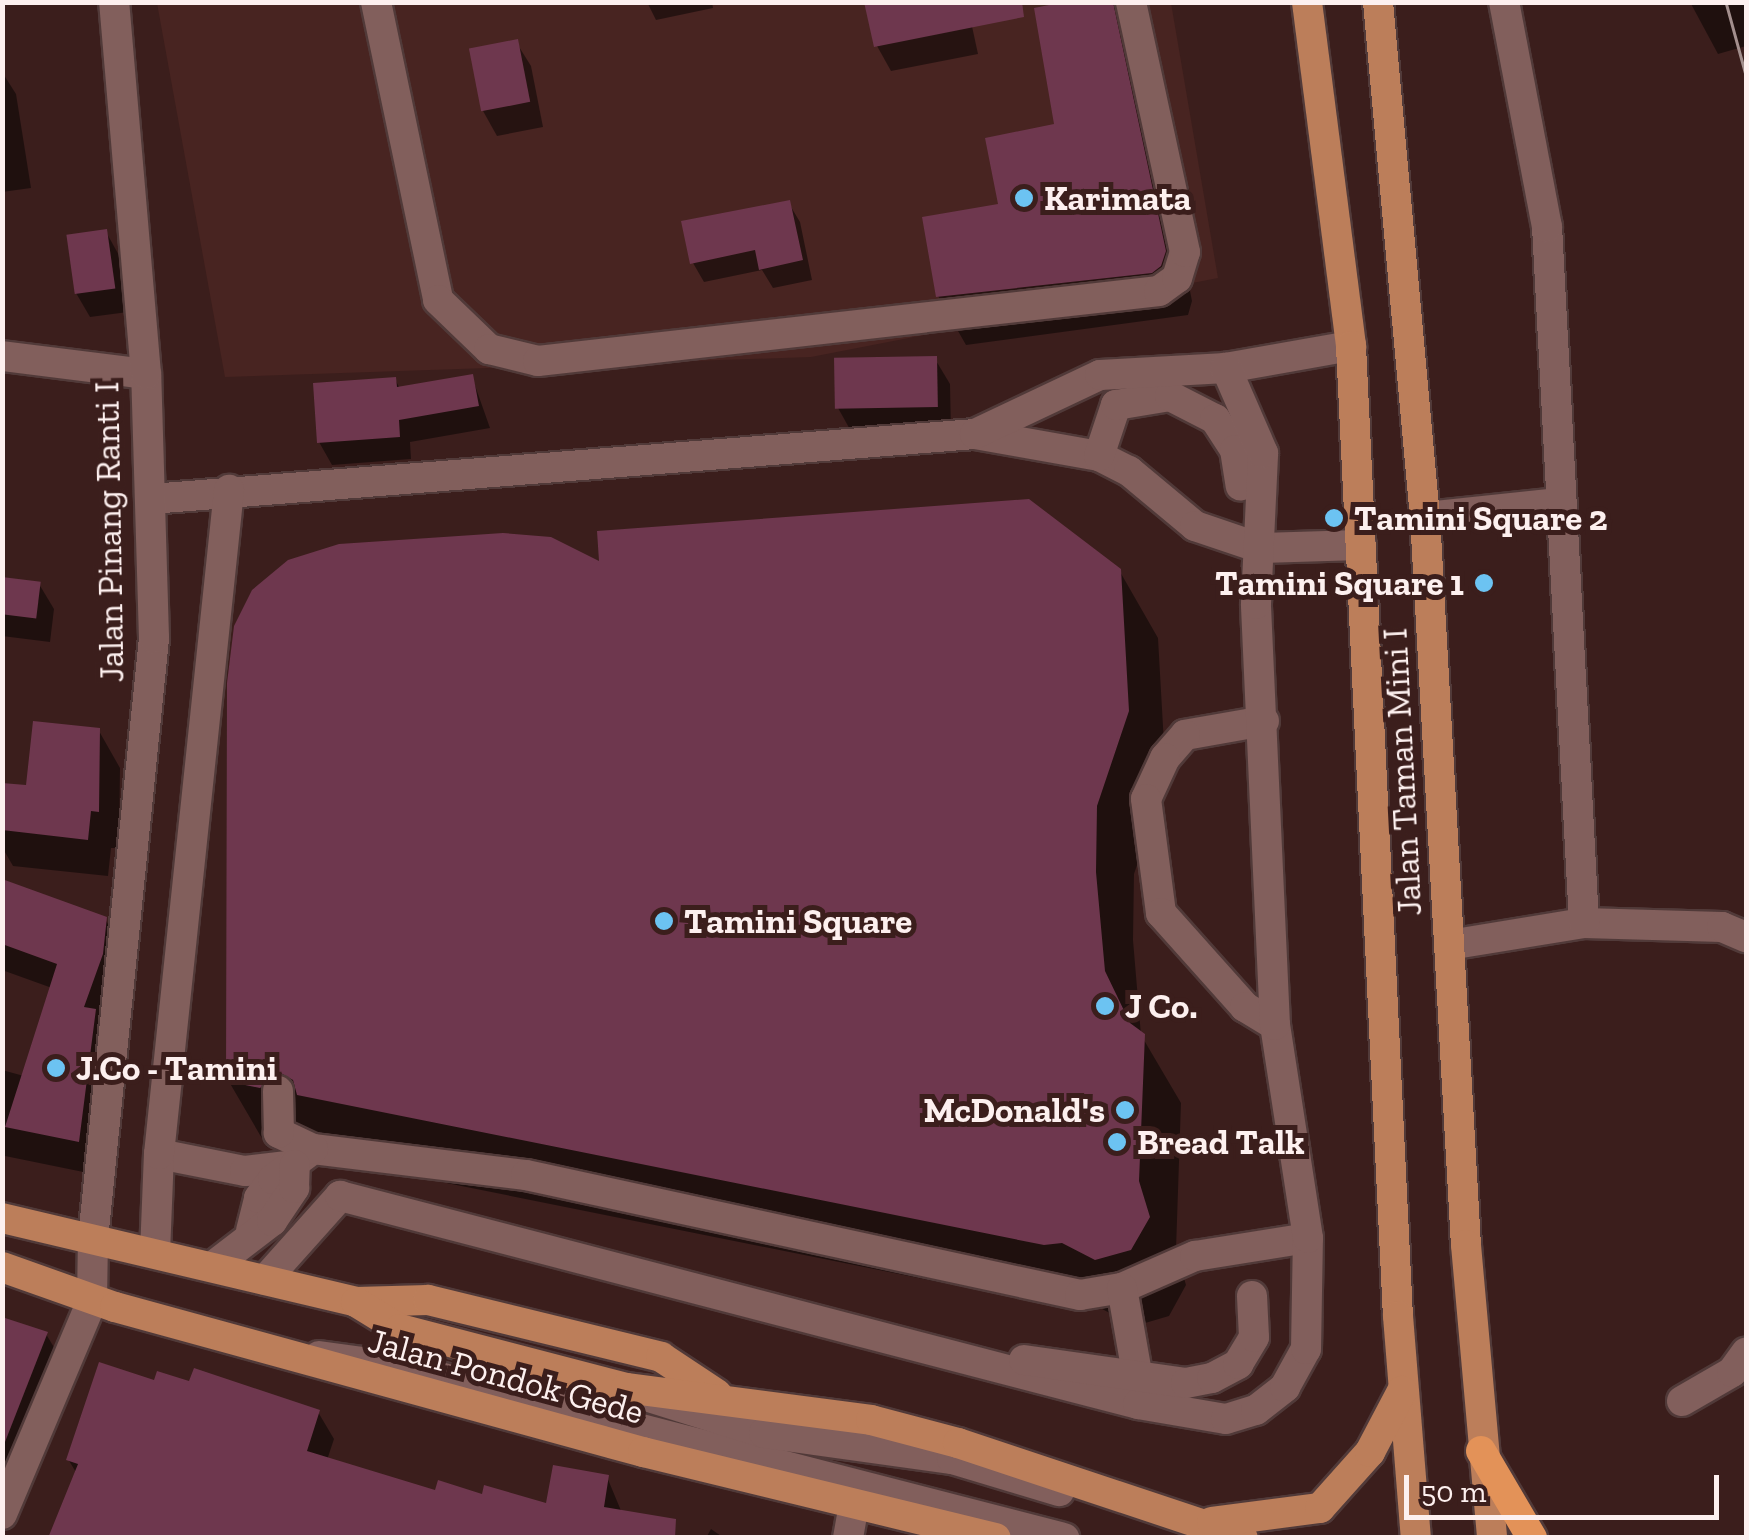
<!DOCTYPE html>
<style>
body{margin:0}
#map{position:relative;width:1749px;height:1540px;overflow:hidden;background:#3b1e1c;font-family:"Zilla Slab",serif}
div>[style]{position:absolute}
.built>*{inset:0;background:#482421}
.shadow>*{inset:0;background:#0007}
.building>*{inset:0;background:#6e374e;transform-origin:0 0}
.roads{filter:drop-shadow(2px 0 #513a39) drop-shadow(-2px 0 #513a39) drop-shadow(0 2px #513a39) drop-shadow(0 -2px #513a39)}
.minor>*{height:30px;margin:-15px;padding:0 15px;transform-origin:15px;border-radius:15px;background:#825f5c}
.major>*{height:30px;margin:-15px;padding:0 15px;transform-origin:15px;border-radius:15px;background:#bc7e5a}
.highway>*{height:30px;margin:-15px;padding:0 15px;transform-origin:15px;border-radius:15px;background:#e39258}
.tram>*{height:2.5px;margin:-1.25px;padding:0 1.25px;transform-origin:1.25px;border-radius:1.25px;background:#a38f8d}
.dots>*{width:28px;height:28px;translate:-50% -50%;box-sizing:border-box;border:5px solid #3b1e1c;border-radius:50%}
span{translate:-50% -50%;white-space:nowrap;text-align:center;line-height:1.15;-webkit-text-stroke:10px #3b1e1c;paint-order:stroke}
.poi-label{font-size:35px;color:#fdf0ef;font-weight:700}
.left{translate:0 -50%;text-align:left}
.right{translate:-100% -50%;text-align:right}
.street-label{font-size:35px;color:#fdf0ef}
.frame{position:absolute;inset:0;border:5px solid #fdf0ef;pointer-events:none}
.scale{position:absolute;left:1404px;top:1475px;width:315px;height:45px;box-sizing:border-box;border:5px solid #fdf0ef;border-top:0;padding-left:12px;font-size:30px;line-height:35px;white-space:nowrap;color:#fdf0ef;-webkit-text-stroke:8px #3b1e1c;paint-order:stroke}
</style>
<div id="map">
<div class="built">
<div style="clip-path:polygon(157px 3px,1171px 3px,1218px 278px,811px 357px,225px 377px)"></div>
</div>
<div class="shadow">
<div style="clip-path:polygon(647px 2px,712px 2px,713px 8px,656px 20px)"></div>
<div style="clip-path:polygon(1078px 2px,1117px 2px,1141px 45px,1192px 301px,1188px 315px,966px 345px,938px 296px,1057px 126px)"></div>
<div style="clip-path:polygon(1690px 2px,1746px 2px,1746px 46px,1718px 54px)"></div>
<div style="clip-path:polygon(970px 17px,978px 54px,891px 71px,877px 46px)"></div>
<div style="clip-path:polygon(516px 42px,531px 66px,543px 127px,497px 136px,483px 111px)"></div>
<div style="clip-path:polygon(2px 72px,16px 94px,31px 188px,2px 192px)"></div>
<div style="clip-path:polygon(788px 202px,800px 222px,812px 280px,773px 288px,762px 270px,704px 282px,693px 263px)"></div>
<div style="clip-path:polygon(106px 232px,120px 257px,128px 312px,90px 317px,76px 293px)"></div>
<div style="clip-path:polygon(935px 359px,950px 384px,951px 431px,852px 433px,838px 408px)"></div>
<div style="clip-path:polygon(472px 377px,490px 428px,410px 442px,411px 459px,332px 465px,319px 442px,395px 379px,400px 389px)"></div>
<div style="clip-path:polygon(602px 566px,1119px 570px,1158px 638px,1166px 779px,1134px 874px,1133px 940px,1141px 1035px,1181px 1103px,1176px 1250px,1186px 1285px,1169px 1316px,1135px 1326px,1102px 1309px,1083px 1311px,267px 1147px,228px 1080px)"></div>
<div style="clip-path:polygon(2px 580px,39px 584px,54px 609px,50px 642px,2px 636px)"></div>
<div style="clip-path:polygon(99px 731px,120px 768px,119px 848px,111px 848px,108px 876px,13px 866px,2px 847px,2px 785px,28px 788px)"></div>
<div style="clip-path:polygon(2px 882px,105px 919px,125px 953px,98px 1175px,5px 1156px,2px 1166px,2px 1070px,24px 1076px,52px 988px,2px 970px)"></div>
<div style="clip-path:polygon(2px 1320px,46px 1334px,61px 1359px,2px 1498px)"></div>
<div style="clip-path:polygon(156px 1383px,318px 1412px,334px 1439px,327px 1460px,436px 1493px,548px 1506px,607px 1477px,622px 1513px,77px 1474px,68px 1459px)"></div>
<div style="clip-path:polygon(711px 1529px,724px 1538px,706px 1538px)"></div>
</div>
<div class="building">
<div style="clip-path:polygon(864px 2px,1022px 2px,1024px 17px,874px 47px)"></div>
<div style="clip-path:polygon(1064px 2px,1113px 2px,1166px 251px,1161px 266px,1152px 273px,936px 297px,922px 217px,998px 204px,985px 138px,1054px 124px,1034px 8px)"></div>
<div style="left:518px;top:39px;width:64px;height:50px;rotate:79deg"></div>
<div style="clip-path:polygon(790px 200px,803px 260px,759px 270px,755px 250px,690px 264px,681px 221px)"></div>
<div style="left:107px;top:229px;width:60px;height:41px;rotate:82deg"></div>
<div style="left:937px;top:356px;width:51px;height:103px;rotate:89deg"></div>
<div style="clip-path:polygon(473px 374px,479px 406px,399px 420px,400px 437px,317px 443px,313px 383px,396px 377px,397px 387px)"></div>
<div style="clip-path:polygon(1029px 499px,1121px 569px,1129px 711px,1097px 806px,1096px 872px,1105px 971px,1130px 1023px,1145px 1034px,1139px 1181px,1150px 1217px,1131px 1250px,1095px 1260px,1062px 1243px,1044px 1245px,297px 1095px,293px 1080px,279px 1072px,260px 1088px,226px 1081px,227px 683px,234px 626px,252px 590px,288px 560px,339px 544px,503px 533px,551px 537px,599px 561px,597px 531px)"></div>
<div style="left:2px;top:577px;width:39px;height:37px;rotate:7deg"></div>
<div style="clip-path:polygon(33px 721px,100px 728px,99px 812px,91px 811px,88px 840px,2px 830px,2px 783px,26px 785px)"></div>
<div style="clip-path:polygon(2px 879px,107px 917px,103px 954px,84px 1007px,96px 1009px,79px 1142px,5px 1127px,57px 964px,2px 944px)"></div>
<div style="clip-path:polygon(2px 1317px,48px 1332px,5px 1442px,2px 1442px)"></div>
<div style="clip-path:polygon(99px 1362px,154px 1380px,157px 1371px,189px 1381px,194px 1368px,320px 1410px,307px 1451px,435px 1490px,438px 1480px,482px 1494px,484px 1485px,546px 1503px,553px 1465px,609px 1475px,604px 1507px,676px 1519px,675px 1538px,48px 1538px,78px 1464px,66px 1460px)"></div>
</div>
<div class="roads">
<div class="minor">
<div style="left:376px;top:2px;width:304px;rotate:78.2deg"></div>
<div style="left:438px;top:300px;width:71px;rotate:43.9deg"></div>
<div style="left:489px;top:349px;width:50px;rotate:13.8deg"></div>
<div style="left:538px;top:361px;width:625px;rotate:-6.43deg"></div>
<div style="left:1159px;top:291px;width:22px;rotate:-36deg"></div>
<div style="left:1177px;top:278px;width:27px;rotate:-73deg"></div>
<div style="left:1185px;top:252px;width:256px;rotate:-102.2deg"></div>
<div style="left:2px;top:356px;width:145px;rotate:7.1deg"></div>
<div style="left:975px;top:434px;width:126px;rotate:10.1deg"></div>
<div style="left:1099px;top:456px;width:34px;rotate:27deg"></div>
<div style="left:1129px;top:471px;width:86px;rotate:39.8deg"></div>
<div style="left:1195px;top:526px;width:69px;rotate:18.7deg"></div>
<div style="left:1260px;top:548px;width:101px;rotate:-1.7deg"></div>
<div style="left:1099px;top:456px;width:54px;rotate:-71.6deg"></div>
<div style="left:1116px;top:405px;width:55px;rotate:-9.5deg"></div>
<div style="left:1170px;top:396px;width:51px;rotate:27.1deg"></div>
<div style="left:1215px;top:419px;width:37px;rotate:57deg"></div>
<div style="left:1235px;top:450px;width:36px;rotate:81deg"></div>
<div style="left:151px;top:499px;width:827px;rotate:-4.51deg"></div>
<div style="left:975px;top:434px;width:138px;rotate:-25.3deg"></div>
<div style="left:1100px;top:375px;width:126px;rotate:-3.2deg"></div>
<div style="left:1226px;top:368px;width:127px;rotate:-10deg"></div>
<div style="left:1425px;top:517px;width:134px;rotate:-6deg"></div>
<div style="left:1264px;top:721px;width:80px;rotate:170deg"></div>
<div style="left:1185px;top:735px;width:30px;rotate:131deg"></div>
<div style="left:1165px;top:758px;width:45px;rotate:114.9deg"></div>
<div style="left:1146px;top:799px;width:115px;rotate:82.5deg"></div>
<div style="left:1161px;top:913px;width:126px;rotate:48.2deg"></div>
<div style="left:1245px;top:1007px;width:35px;rotate:31deg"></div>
<div style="left:1584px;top:923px;width:138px;rotate:1.7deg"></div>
<div style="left:1722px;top:927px;width:26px;rotate:23deg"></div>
<div style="left:1449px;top:945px;width:137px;rotate:-9.3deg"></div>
<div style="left:1584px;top:923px;width:697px;rotate:-93.04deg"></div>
<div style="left:1547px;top:227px;width:229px;rotate:-100.8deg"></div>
<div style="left:313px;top:1149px;width:215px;rotate:7deg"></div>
<div style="left:526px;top:1175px;width:567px;rotate:12.22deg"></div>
<div style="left:1080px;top:1295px;width:43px;rotate:-9.5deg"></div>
<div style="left:1122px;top:1288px;width:80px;rotate:-23.7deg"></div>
<div style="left:1195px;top:1256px;width:114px;rotate:-9.1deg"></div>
<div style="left:159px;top:1154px;width:88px;rotate:11.2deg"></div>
<div style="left:245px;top:1171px;width:49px;rotate:-7deg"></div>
<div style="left:251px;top:1231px;width:34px;rotate:-76deg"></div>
<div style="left:259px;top:1198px;width:24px;rotate:-54deg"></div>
<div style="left:273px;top:1179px;width:50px;rotate:-36.9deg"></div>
<div style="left:313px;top:1149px;width:38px;rotate:-155deg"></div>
<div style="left:279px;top:1133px;width:42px;rotate:-91.4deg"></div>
<div style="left:155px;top:1253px;width:99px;rotate:-87.7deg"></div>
<div style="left:159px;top:1154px;width:668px;rotate:-83.98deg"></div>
<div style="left:212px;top:1267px;width:76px;rotate:-37.5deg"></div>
<div style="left:272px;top:1221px;width:40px;rotate:-56deg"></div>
<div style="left:294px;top:1188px;width:23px;rotate:-88deg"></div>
<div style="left:265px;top:1280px;width:113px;rotate:-48.2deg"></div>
<div style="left:340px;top:1196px;width:825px;rotate:14.61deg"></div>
<div style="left:1138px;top:1404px;width:89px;rotate:9.7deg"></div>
<div style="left:1226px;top:1419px;width:31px;rotate:-17deg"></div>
<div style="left:1256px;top:1410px;width:37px;rotate:-38deg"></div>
<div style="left:1285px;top:1387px;width:43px;rotate:-61.1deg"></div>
<div style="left:1306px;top:1349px;width:111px;rotate:-89deg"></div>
<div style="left:1308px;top:1238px;width:216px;rotate:-98.8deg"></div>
<div style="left:1275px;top:1025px;width:421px;rotate:-92.6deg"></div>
<div style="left:1256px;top:604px;width:151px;rotate:-87.3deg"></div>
<div style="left:1263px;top:453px;width:93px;rotate:-113.5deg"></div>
<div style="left:1122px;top:1288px;width:86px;rotate:80deg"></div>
<div style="left:319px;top:1356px;width:87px;rotate:7.9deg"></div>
<div style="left:405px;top:1368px;width:681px;rotate:14.47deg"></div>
<div style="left:1024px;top:1360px;width:164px;rotate:8.1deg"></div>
<div style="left:1186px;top:1383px;width:26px;rotate:-11deg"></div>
<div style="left:1212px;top:1378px;width:30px;rotate:-28deg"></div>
<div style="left:1238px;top:1364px;width:31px;rotate:-59deg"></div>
<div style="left:1254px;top:1337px;width:41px;rotate:-92.8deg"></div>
<div style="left:652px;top:1398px;width:117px;rotate:17.4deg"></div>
<div style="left:764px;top:1433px;width:190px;rotate:7.9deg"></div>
<div style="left:952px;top:1459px;width:112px;rotate:16.7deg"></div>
<div style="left:1682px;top:1401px;width:58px;rotate:-30.1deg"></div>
<div style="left:1732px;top:1372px;width:24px;rotate:-54deg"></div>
<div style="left:2px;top:1514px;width:231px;rotate:-67.1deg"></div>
<div style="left:92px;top:1301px;width:62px;rotate:-89.1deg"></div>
<div style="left:93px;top:1239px;width:604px;rotate:-84.2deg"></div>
<div style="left:154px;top:638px;width:264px;rotate:-91.7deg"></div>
<div style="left:146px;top:374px;width:373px;rotate:-94.9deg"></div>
<div style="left:848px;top:1538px;width:36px;rotate:-80deg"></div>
</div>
<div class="major">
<div style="left:1307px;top:2px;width:347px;rotate:82.7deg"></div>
<div style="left:1351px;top:346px;width:971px;rotate:87.23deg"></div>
<div style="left:1398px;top:1316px;width:223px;rotate:85.4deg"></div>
<div style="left:1378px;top:2px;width:517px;rotate:84.79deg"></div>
<div style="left:1425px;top:517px;width:729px;rotate:86.78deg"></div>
<div style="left:1466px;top:1245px;width:294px;rotate:84.9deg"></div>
<div style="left:2px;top:1218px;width:364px;rotate:13.3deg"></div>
<div style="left:356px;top:1302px;width:72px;rotate:-1.6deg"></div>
<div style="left:428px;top:1300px;width:240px;rotate:13.7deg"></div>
<div style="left:661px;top:1357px;width:67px;rotate:33.5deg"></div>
<div style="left:2px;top:1267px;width:120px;rotate:19.5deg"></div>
<div style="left:115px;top:1307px;width:548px;rotate:15.36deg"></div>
<div style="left:643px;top:1452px;width:363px;rotate:13.7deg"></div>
<div style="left:356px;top:1302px;width:52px;rotate:31.5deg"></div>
<div style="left:400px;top:1329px;width:234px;rotate:14.6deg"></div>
<div style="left:626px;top:1388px;width:247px;rotate:7.4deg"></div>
<div style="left:871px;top:1420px;width:90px;rotate:14.8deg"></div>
<div style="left:958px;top:1443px;width:300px;rotate:18.4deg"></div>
<div style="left:1212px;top:1522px;width:109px;rotate:-7.4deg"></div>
<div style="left:1320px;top:1508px;width:75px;rotate:-48.2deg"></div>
<div style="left:1370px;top:1452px;width:69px;rotate:-62.3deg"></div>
</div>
<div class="highway">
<div style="left:1481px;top:1451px;width:101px;rotate:59.6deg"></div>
</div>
</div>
<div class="tram">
<div style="left:1726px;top:2px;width:76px;rotate:74.7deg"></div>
</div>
<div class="dots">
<div style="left:1024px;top:198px;background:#6cc3f2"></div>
<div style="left:1334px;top:518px;background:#6cc3f2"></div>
<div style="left:1484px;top:583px;background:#6cc3f2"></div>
<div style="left:664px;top:921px;background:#6cc3f2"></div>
<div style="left:1105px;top:1006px;background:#6cc3f2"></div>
<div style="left:56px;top:1068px;background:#6cc3f2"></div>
<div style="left:1125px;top:1110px;background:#6cc3f2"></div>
<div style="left:1117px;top:1142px;background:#6cc3f2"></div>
</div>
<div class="poi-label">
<span class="left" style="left:1044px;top:198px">Karimata</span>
<span class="left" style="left:1354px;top:518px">Tamini Square 2</span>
<span class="right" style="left:1464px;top:583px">Tamini Square 1</span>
<span class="left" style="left:684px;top:921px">Tamini Square</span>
<span class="left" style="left:1125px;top:1006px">J Co.</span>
<span class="left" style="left:76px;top:1068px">J.Co - Tamini</span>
<span class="right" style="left:1105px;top:1110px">McDonald's</span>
<span class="left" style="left:1137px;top:1142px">Bread Talk</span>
</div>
<div class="street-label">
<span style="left:109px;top:532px;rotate:-91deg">Jalan Pinang Ranti I</span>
<span style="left:1402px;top:772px;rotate:-93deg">Jalan Taman Mini I</span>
<span style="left:506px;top:1376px;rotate:15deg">Jalan Pondok Gede</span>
</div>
<div class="frame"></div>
<div class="scale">50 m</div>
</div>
